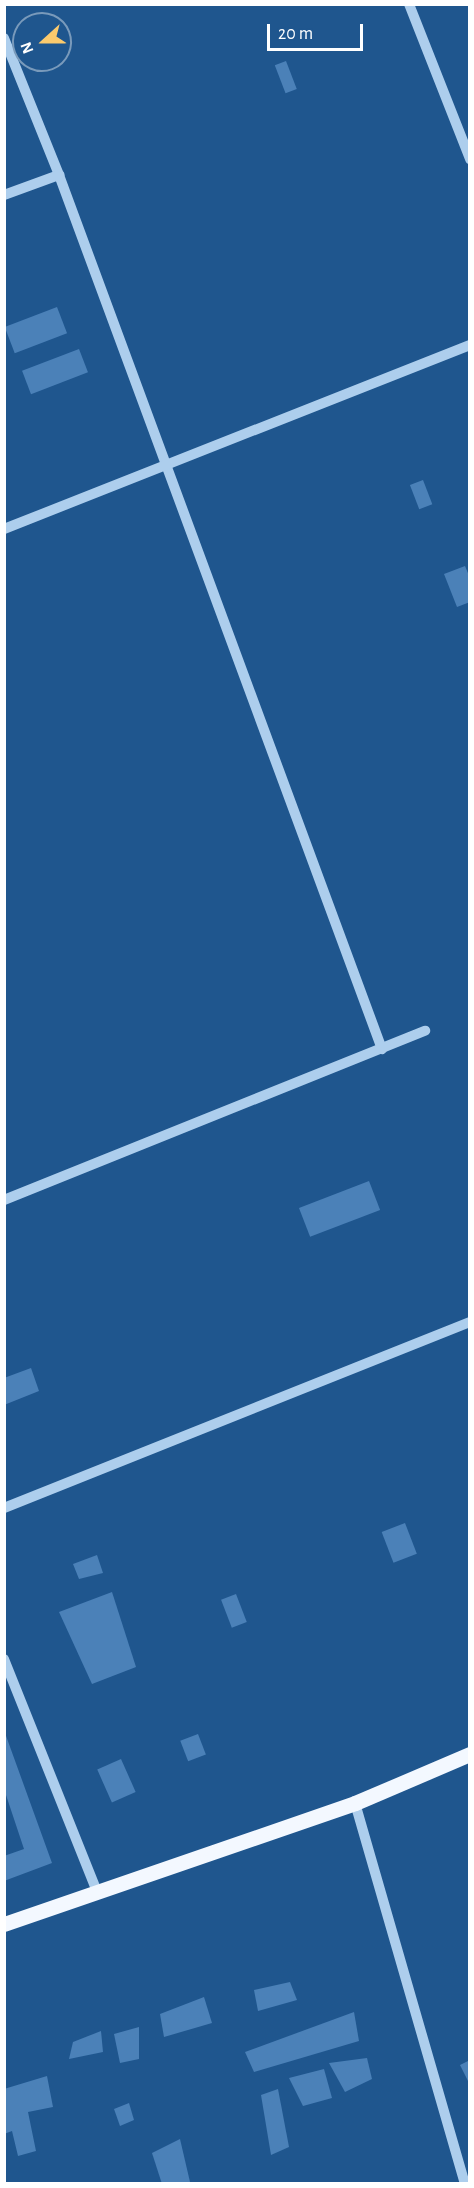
<!DOCTYPE html>
<style>
body{margin:0}
#map{position:relative;width:474px;height:2188px;overflow:hidden;background:#1f568e;font-family:"Alegreya Sans",sans-serif}
div>[style]{position:absolute}
.building>*{inset:0;background:#4b81b8;transform-origin:0 0}
.minor>*{height:10px;margin:-5px;padding:0 5px;transform-origin:5px;border-radius:5px;background:#adceed}
.major>*{height:15px;margin:-7.5px;padding:0 7.5px;transform-origin:7.5px;border-radius:7.5px;background:#f3f8ff}
span{translate:-50% -50%;white-space:nowrap;text-align:center;line-height:1.15;-webkit-text-stroke:4.5px #1f568e;paint-order:stroke}
.frame{position:absolute;inset:0;border:6px solid #fff;pointer-events:none}
.north{position:absolute;left:12px;top:12px;width:60px;height:60px;box-sizing:border-box;background:#1f568e;border:2px solid #799abb;border-radius:50%;rotate:249deg;font-size:16px;font-weight:700;line-height:24px;text-align:center;color:#fff}
.north::after{content:'';display:block;margin:auto;width:21px;height:27px;background:#fbca6d;clip-path:polygon(50% 0,100% 100%,50% 72%,0 100%)}
.scale{position:absolute;left:267px;top:24px;width:96px;height:27px;box-sizing:border-box;border:3px solid #fff;border-top:0;padding-left:8px;font-size:18px;line-height:21px;white-space:nowrap;color:#fff;-webkit-text-stroke:4px #1f568e;paint-order:stroke}
</style>
<div id="map">
<div class="building">
<div style="left:286px;top:61px;width:30px;height:12px;rotate:69deg"></div>
<div style="left:57px;top:307px;width:28px;height:56px;rotate:69deg"></div>
<div style="left:79px;top:349px;width:25px;height:61px;rotate:69deg"></div>
<div style="left:423px;top:480px;width:26px;height:14px;rotate:69deg"></div>
<div style="clip-path:polygon(465px 566px,470px 578px,470px 602px,457px 607px,444px 574px)"></div>
<div style="left:369px;top:1181px;width:31px;height:75px;rotate:69deg"></div>
<div style="clip-path:polygon(31px 1368px,39px 1391px,4px 1405px,4px 1378px)"></div>
<div style="left:405px;top:1523px;width:33px;height:25px;rotate:69deg"></div>
<div style="clip-path:polygon(97px 1555px,103px 1573px,79px 1579px,73px 1564px)"></div>
<div style="clip-path:polygon(112px 1592px,136px 1667px,92px 1684px,59px 1612px)"></div>
<div style="left:236px;top:1594px;width:30px;height:16px;rotate:69deg"></div>
<div style="clip-path:polygon(5px 1733px,52px 1863px,4px 1881px,4px 1856px,24px 1849px,4px 1789px)"></div>
<div style="left:198px;top:1734px;width:22px;height:19px;rotate:69deg"></div>
<div style="left:121px;top:1759px;width:36px;height:26px;rotate:66deg"></div>
<div style="clip-path:polygon(290px 1982px,297px 2000px,258px 2011px,254px 1990px)"></div>
<div style="clip-path:polygon(204px 1997px,212px 2023px,164px 2037px,160px 2014px)"></div>
<div style="clip-path:polygon(354px 2012px,359px 2041px,254px 2072px,245px 2052px)"></div>
<div style="clip-path:polygon(139px 2027px,139px 2059px,120px 2063px,114px 2034px)"></div>
<div style="clip-path:polygon(101px 2031px,103px 2052px,69px 2059px,73px 2042px)"></div>
<div style="clip-path:polygon(367px 2058px,372px 2079px,345px 2092px,329px 2063px)"></div>
<div style="clip-path:polygon(470px 2060px,470px 2085px,460px 2065px)"></div>
<div style="clip-path:polygon(324px 2069px,332px 2098px,303px 2106px,289px 2078px)"></div>
<div style="clip-path:polygon(47px 2076px,53px 2107px,28px 2112px,36px 2151px,18px 2156px,12px 2131px,4px 2134px,4px 2089px)"></div>
<div style="clip-path:polygon(278px 2089px,289px 2147px,271px 2155px,261px 2095px)"></div>
<div style="clip-path:polygon(129px 2103px,134px 2120px,120px 2126px,114px 2109px)"></div>
<div style="clip-path:polygon(180px 2139px,190px 2182px,162px 2184px,152px 2153px)"></div>
</div>
<div class="minor">
<div style="left:409px;top:4px;width:167px;rotate:68.5deg"></div>
<div style="left:4px;top:38px;width:148px;rotate:68.1deg"></div>
<div style="left:59px;top:175px;width:932px;rotate:69.72deg"></div>
<div style="left:4px;top:195px;width:59px;rotate:-20deg"></div>
<div style="left:4px;top:529px;width:501px;rotate:-21.55deg"></div>
<div style="left:4px;top:1200px;width:454px;rotate:-21.9deg"></div>
<div style="left:4px;top:1508px;width:502px;rotate:-21.76deg"></div>
<div style="left:4px;top:1659px;width:251px;rotate:68.2deg"></div>
<div style="left:355px;top:1803px;width:397px;rotate:73.9deg"></div>
</div>
<div class="major">
<div style="left:4px;top:1924px;width:371px;rotate:-19deg"></div>
<div style="left:355px;top:1803px;width:125px;rotate:-23.1deg"></div>
</div>
<div class="frame"></div>
<div class="north">N</div>
<div class="scale">20 m</div>
</div>
